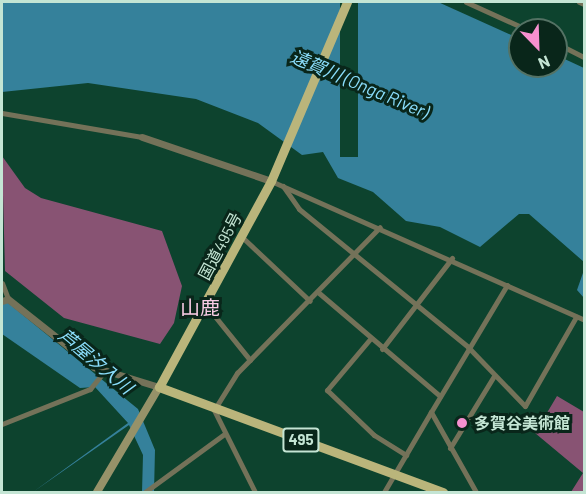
<!DOCTYPE html>
<meta charset="utf-8">
<style>
body{margin:0}
#map{position:relative;width:586px;height:494px;overflow:hidden;background:#0d432e;font-family:Barlow,"Noto Sans JP",sans-serif}
div>[style]{position:absolute}
.forest>*{inset:0;background:#885373}
.water>*{inset:0;background:#35819b}
.pier>*{inset:0;background:#0d432e;transform-origin:0 0}
.minor>*{height:5px;margin:-2.5px;padding:0 2.5px;transform-origin:2.5px;border-radius:2.5px;background:#747259}
.tertiary>*{height:7px;margin:-3.5px;padding:0 3.5px;transform-origin:3.5px;border-radius:3.5px;background:#747259}
.secondary>*{height:8px;margin:-4px;padding:0 4px;transform-origin:4px;border-radius:4px;background:#969269}
.trunk>*{height:9px;margin:-4.5px;padding:0 4.5px;transform-origin:4.5px;border-radius:4.5px;background:#bab57b}
.dots>*{width:16px;height:16px;translate:-50% -50%;box-sizing:border-box;border:3px solid #09261a;border-radius:50%}
span{translate:-50% -50%;white-space:nowrap;text-align:center;line-height:1.15;-webkit-text-stroke:6px #09261a;paint-order:stroke}
.shield-label span{padding:2px 4px;background:#09261a;border:2px solid;border-radius:4px;-webkit-text-stroke-width:0}
.shield-label{font-size:15px;color:#c4e5d4;font-weight:700}
.street-label{font-size:16px;color:#c4e5d4}
.poi-label{font-size:16px;color:#c4e5d4;font-weight:700}
.left{translate:0 -50%;text-align:left}
.water-label{font-size:18px;color:#8addfb;font-style:italic}
.quarter-label{font-size:20px;color:#f9cce5}
.frame{position:absolute;inset:0;border:3px solid #c4e5d4;pointer-events:none}
.north{position:absolute;left:508px;top:18px;width:60px;height:60px;box-sizing:border-box;background:#09261a;border:2px solid #547264;border-radius:50%;rotate:157deg;font-size:16px;font-weight:700;line-height:24px;text-align:center;color:#c4e5d4}
.north::after{content:'';display:block;margin:auto;width:21px;height:27px;background:#f690cf;clip-path:polygon(50% 0,100% 100%,50% 72%,0 100%)}
</style>
<div id="map">
<div class="forest">
<div style="clip-path:polygon(2px 156px,25px 188px,41px 198px,162px 231px,182px 286px,174px 323px,160px 344px,64px 318px,5px 271px)"></div>
<div style="clip-path:polygon(557px 396px,584px 412px,584px 492px,571px 492px,583px 473px,535px 433px)"></div>
</div>
<div class="water">
<div style="clip-path:polygon(2px 2px,438px 2px,520px 39px,520px 66px,556px 66px,556px 55px,584px 68px,584px 262px,529px 214px,519px 214px,480px 247px,440px 227px,406px 221px,373px 192px,338px 178px,323px 152px,302px 155px,258px 123px,196px 99px,88px 83px,2px 92px)"></div>
<div style="clip-path:polygon(584px 270px,584px 298px,577px 290px)"></div>
<div style="clip-path:polygon(2px 298px,138px 409px,155px 450px,154px 492px,142px 492px,143px 455px,129px 425px,33px 492px,128px 423px,95px 387px,80px 388px,2px 334px)"></div>
</div>
<div class="pier">
<div style="left:340px;top:2px;width:18px;height:155px"></div>
</div>
<div class="minor">
<div style="left:466px;top:2px;width:68px;rotate:24.3deg"></div>
<div style="left:579px;top:2px;width:5px;rotate:22deg"></div>
<div style="left:556px;top:43px;width:31px;rotate:27deg"></div>
<div style="left:2px;top:113px;width:142px;rotate:9.7deg"></div>
<div style="left:271px;top:181px;width:342px;rotate:23.9deg"></div>
<div style="left:283px;top:186px;width:28px;rotate:55deg"></div>
<div style="left:299px;top:209px;width:218px;rotate:39.2deg"></div>
<div style="left:468px;top:347px;width:82px;rotate:46deg"></div>
<div style="left:525px;top:406px;width:103px;rotate:-60.2deg"></div>
<div style="left:242px;top:237px;width:93px;rotate:43.3deg"></div>
<div style="left:2px;top:283px;width:17px;rotate:69deg"></div>
<div style="left:319px;top:293px;width:159px;rotate:40.4deg"></div>
<div style="left:205px;top:304px;width:72px;rotate:51.2deg"></div>
<div style="left:370px;top:339px;width:67px;rotate:130.1deg"></div>
<div style="left:327px;top:390px;width:65px;rotate:43.8deg"></div>
<div style="left:374px;top:435px;width:38px;rotate:32deg"></div>
<div style="left:382px;top:349px;width:115px;rotate:-52.4deg"></div>
<div style="left:2px;top:424px;width:95px;rotate:-21.7deg"></div>
<div style="left:90px;top:389px;width:22px;rotate:-51deg"></div>
<div style="left:450px;top:448px;width:84px;rotate:-58.6deg"></div>
<div style="left:145px;top:492px;width:97px;rotate:-36.2deg"></div>
<div style="left:255px;top:492px;width:92px;rotate:-116.6deg"></div>
<div style="left:214px;top:410px;width:44px;rotate:-58.1deg"></div>
<div style="left:237px;top:373px;width:204px;rotate:-45.6deg"></div>
<div style="left:384px;top:492px;width:93px;rotate:-59.6deg"></div>
<div style="left:476px;top:492px;width:92px;rotate:-119.4deg"></div>
<div style="left:431px;top:412px;width:148px;rotate:-59.1deg"></div>
</div>
<div class="tertiary">
<div style="left:142px;top:137px;width:136px;rotate:18.8deg"></div>
<div style="left:2px;top:301px;width:6px;rotate:-18deg"></div>
<div style="left:8px;top:299px;width:110px;rotate:38.3deg"></div>
<div style="left:94px;top:367px;width:68px;rotate:17.1deg"></div>
</div>
<div class="secondary">
<div style="left:97px;top:492px;width:122px;rotate:-59.4deg"></div>
</div>
<div class="trunk">
<div style="left:347px;top:2px;width:194px;rotate:113deg"></div>
<div style="left:271px;top:181px;width:234px;rotate:118.5deg"></div>
<div style="left:159px;top:387px;width:303px;rotate:20.3deg"></div>
</div>
<div class="dots">
<div style="left:462px;top:423px;background:#f690cf"></div>
</div>
<div class="shield-label">
<span style="left:301px;top:440px">495</span>
</div>
<div class="street-label">
<span style="left:220px;top:246px;rotate:-62deg">国道495号</span>
</div>
<div class="poi-label">
<span class="left" style="left:474px;top:423px">多賀谷美術館</span>
</div>
<div class="water-label">
<span style="left:360px;top:84px;rotate:23deg">遠賀川 (Onga River)</span>
<span style="left:96px;top:361px;rotate:40deg">芦屋汐入川</span>
</div>
<div class="quarter-label">
<span style="left:200px;top:307px">山鹿</span>
</div>
<div class="frame"></div>
<div class="north">N</div>
</div>
